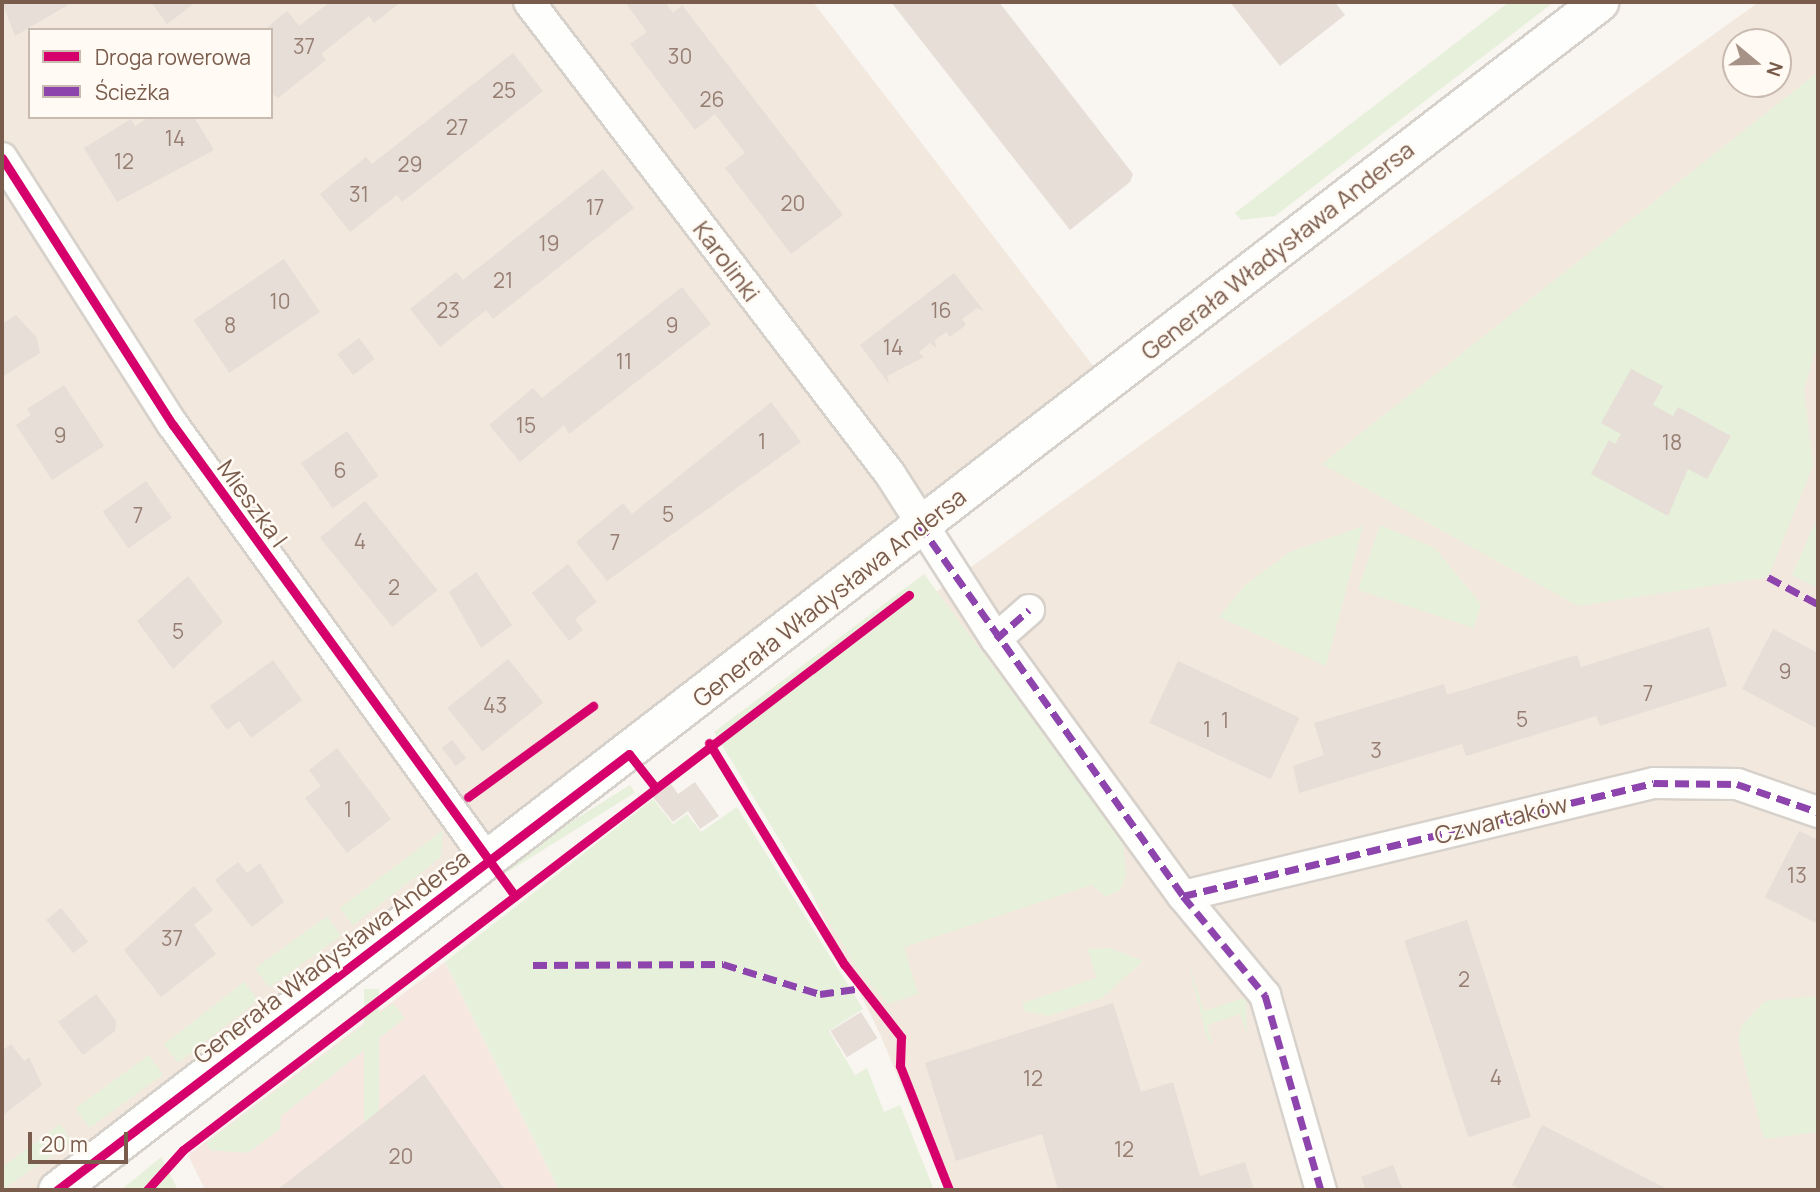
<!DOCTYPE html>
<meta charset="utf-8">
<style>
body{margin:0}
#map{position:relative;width:1820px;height:1192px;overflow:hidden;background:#f9f5f0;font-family:Manrope,sans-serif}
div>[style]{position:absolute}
.residential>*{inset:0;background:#f2e8de}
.commercial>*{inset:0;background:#f6e8e1}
.green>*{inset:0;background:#e7f0db;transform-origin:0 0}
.building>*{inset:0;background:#e6ded7;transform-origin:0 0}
.roads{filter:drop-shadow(2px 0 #d7d1cb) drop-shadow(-2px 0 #d7d1cb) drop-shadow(0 2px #d7d1cb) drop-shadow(0 -2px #d7d1cb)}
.minor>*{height:30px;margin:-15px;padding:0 15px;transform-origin:15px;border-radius:15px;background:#fefefd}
.tertiary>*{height:37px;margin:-18.5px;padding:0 18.5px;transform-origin:18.5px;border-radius:18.5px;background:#fefefd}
.quiet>*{height:7px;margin-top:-3.5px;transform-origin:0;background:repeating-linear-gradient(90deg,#8e44ad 0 14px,transparent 0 21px)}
.cycleway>*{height:9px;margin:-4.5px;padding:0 4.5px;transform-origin:4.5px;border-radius:4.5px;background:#d6006c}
span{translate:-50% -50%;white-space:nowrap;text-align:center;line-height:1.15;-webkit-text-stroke:5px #fffaf3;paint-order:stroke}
.number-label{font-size:21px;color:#977e72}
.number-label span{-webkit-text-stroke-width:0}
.street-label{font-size:24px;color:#7a5c4d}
.frame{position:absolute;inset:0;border:4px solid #7a5c4d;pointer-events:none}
.legend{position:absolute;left:28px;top:28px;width:245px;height:91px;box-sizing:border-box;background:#fffaf3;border:2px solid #cabbb1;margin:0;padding:9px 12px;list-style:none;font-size:21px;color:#7a5c4d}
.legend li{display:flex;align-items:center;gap:14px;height:35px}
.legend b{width:35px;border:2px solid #cabbb1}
.north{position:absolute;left:1722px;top:28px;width:70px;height:70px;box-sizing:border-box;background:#fffaf3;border:2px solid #cabbb1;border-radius:50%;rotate:109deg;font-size:19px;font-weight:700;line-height:28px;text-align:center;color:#7a5c4d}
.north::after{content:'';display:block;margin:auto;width:24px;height:32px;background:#a69286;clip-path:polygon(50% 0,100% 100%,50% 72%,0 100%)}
.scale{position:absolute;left:28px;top:1132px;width:100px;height:32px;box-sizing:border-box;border:4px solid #7a5c4d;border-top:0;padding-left:9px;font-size:21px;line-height:24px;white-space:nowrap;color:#7a5c4d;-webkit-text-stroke:5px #fffaf3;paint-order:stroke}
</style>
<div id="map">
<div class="residential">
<div style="clip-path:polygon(evenodd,2px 2px,527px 2px,918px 523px,489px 858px,358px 680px,2px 149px,2px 2px,30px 30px,271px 30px,271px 117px,30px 117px,30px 30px)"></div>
<div style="clip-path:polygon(531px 2px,813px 2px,1104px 380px,919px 522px)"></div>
<div style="clip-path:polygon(evenodd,1759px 2px,1818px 2px,1818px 1190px,945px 1190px,880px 1034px,735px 736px,1759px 2px,1736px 42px,1778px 42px,1778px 84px,1736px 84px,1736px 42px)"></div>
<div style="clip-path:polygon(2px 173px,485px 862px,54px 1190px,2px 1190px)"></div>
</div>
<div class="commercial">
<div style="clip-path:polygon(445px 962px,559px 1190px,205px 1190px,188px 1155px)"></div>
</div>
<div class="green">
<div style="clip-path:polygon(1509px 2px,1554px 2px,1275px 216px,1241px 220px,1235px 213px)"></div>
<div style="clip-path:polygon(1818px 72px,1818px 341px,1804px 390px,1813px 466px,1768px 577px,1578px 606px,1322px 464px)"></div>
<div style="clip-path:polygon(1818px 516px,1818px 588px,1792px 575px)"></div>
<div style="clip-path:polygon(1380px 525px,1435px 548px,1481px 604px,1474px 628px,1358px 590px)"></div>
<div style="clip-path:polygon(1363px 526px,1326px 666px,1219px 617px,1245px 585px,1290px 552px)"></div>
<div style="clip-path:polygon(924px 574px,1123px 840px,1126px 875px,1121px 889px,1106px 897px,1092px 885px,904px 947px,918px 994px,888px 1004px,859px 971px,714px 732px)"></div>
<div style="left:630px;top:785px;width:9px;height:272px;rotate:58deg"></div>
<div style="clip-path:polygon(653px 799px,673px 824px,687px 814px,701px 832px,737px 807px,863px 1009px,829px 1031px,855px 1075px,867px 1068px,884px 1112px,900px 1105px,934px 1190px,559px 1190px,445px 962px)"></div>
<div style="clip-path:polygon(443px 830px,441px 857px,353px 925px,340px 908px)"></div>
<div style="left:327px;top:916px;width:24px;height:89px;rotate:54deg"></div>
<div style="clip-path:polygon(1110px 948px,1143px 961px,1102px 998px,1049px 1016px,1024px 1011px,1023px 1003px,1096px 978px,1088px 949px)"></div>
<div style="clip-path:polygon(1188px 962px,1204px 1011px,1246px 997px,1247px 1034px,1240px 1014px,1207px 1025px,1213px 1044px,1207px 1039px)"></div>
<div style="left:244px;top:982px;width:23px;height:102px;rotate:52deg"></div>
<div style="left:364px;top:989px;width:15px;height:217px"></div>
<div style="clip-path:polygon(1818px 996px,1818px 1132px,1764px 1139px,1738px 1040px,1742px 1025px,1765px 1001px)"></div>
<div style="clip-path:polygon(393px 1003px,405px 1018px,281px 1116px,280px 1129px,248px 1153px,210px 1150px,206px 1143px)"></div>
<div style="left:149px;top:1055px;width:24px;height:91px;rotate:54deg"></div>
<div style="clip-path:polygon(60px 1124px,72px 1142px,2px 1190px,2px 1167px)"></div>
<div style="clip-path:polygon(161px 1157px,178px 1190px,121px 1190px)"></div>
</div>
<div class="building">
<div style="clip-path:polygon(2px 2px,73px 2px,15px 36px)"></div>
<div style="clip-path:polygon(151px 2px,196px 2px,167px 24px)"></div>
<div style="clip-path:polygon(330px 2px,401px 2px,374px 23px,369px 16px,321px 54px,326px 60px,278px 98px,271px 93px,271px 30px,264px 30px,287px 11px,299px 26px)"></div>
<div style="clip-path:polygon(625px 2px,665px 2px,673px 13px,682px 5px,843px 215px,791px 254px,725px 168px,745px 153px,715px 114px,695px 130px,630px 44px,647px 32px)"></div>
<div style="clip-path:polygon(891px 2px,999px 2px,1133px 174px,1130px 182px,1070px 230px)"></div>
<div style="clip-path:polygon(1230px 2px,1335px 2px,1345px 15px,1280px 66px)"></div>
<div style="clip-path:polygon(513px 53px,543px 91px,402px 202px,397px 195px,350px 232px,320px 194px,366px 157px,372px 164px)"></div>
<div style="clip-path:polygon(149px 117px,194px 117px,214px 150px,117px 202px,84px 148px,131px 119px,135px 126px)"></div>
<div style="clip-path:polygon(603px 169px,634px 208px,493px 319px,486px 310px,440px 347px,410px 309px,456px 272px,463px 280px)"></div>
<div style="left:284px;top:259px;width:64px;height:109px;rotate:56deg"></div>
<div style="clip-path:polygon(954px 273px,984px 311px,977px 308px,962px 319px,966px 325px,950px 337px,946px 332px,935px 340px,936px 348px,930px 343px,919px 352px,924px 357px,887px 376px,889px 384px,860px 345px)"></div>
<div style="clip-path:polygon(682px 287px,711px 324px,569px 434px,564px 425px,520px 462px,489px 425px,533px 388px,542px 398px)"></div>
<div style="clip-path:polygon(16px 315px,37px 338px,40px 353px,2px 377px,2px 324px)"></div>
<div style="left:359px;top:338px;width:26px;height:27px;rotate:53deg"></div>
<div style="clip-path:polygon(1631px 369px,1663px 386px,1653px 405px,1673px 416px,1678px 407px,1731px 436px,1707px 479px,1688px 469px,1668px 516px,1591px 474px,1609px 440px,1615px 444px,1621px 434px,1601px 423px)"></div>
<div style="clip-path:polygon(64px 385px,104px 446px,52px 480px,16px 425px,31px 415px,27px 409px)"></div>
<div style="clip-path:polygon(771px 402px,801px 442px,607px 581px,576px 542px,623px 503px,632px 514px)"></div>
<div style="left:347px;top:431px;width:55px;height:56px;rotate:55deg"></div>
<div style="left:146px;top:481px;width:45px;height:53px;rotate:55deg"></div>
<div style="left:365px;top:501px;width:115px;height:58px;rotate:51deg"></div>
<div style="clip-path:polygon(568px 564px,597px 602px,575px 619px,583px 630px,569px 641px,532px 593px)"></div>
<div style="clip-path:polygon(476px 572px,512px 625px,481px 648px,449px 592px)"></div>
<div style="clip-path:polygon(188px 576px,223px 622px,173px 669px,137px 621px)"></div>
<div style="clip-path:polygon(1709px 627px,1727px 686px,1600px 726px,1596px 716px,1466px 756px,1462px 744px,1299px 793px,1293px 766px,1324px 755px,1314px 723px,1444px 684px,1447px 695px,1577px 655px,1581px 667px)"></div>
<div style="clip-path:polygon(1773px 629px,1818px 653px,1818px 729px,1742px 689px)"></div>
<div style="left:508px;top:659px;width:56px;height:78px;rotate:51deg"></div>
<div style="clip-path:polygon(273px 660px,302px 700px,251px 738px,239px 721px,227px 730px,210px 706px)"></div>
<div style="left:1178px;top:661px;width:134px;height:68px;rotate:25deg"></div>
<div style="left:452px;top:740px;width:23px;height:13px;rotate:52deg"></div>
<div style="clip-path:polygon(337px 748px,391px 819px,347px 853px,305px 798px,321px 786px,309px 770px)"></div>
<div style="clip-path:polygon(695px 782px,719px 816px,700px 829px,688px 811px,673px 822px,653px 797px,671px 784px,678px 794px)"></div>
<div style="clip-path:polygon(1799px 831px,1818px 840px,1818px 924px,1765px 897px)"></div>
<div style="clip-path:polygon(238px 862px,247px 873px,260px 863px,284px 902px,252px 927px,215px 880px)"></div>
<div style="clip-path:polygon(194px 886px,213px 910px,194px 925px,216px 954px,161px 997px,124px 950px)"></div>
<div style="left:61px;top:908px;width:43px;height:19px;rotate:51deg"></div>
<div style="left:1467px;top:920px;width:207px;height:66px;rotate:72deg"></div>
<div style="clip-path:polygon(96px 994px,116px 1021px,115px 1031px,83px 1055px,58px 1022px)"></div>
<div style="clip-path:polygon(1113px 1003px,1141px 1092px,1173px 1082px,1200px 1176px,1245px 1162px,1254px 1190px,1058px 1190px,1042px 1134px,956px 1161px,925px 1063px)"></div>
<div style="left:861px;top:1012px;width:31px;height:36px;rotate:58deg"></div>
<div style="clip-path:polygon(11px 1044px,24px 1061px,29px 1057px,42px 1085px,2px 1116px,2px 1051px)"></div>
<div style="clip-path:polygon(424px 1074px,505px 1190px,277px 1190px,366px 1121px)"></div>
<div style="clip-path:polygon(1542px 1125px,1669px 1190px,1522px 1190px,1512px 1185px)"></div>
<div style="clip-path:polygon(1393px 1165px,1403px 1190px,1366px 1190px,1361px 1177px)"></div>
</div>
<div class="roads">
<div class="minor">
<div style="left:529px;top:2px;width:594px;rotate:52.59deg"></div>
<div style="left:890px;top:474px;width:196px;rotate:57.3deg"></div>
<div style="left:996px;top:639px;width:318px;rotate:54deg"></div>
<div style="left:1183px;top:896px;width:129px;rotate:50.4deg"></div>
<div style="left:1265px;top:995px;width:203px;rotate:74deg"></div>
<div style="left:2px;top:158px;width:317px;rotate:57.4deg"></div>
<div style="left:173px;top:425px;width:538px;rotate:54.15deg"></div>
<div style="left:996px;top:639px;width:44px;rotate:-41.3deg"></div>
<div style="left:1183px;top:896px;width:484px;rotate:-13.5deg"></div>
<div style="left:1654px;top:783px;width:83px;rotate:0.7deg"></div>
<div style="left:1737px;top:784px;width:86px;rotate:19.1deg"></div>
</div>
<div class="tertiary">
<div style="left:57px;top:1190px;width:1947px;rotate:-37.61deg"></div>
</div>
</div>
<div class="quiet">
<div style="left:919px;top:524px;width:456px;rotate:54.6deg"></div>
<div style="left:1183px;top:896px;width:129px;rotate:50.4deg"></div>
<div style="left:1265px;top:995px;width:203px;rotate:74deg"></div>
<div style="left:1768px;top:577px;width:57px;rotate:28.4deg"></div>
<div style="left:996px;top:639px;width:44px;rotate:-41.3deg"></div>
<div style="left:1183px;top:896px;width:484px;rotate:-13.5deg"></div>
<div style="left:1654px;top:783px;width:83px;rotate:0.7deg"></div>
<div style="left:1737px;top:784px;width:86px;rotate:19.1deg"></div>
<div style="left:533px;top:965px;width:190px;rotate:-0.3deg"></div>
<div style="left:723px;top:964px;width:102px;rotate:17.2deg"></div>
<div style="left:820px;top:994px;width:43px;rotate:-7.9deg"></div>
</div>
<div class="cycleway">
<div style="left:2px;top:158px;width:317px;rotate:57.4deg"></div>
<div style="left:173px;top:425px;width:582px;rotate:54.02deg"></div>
<div style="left:709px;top:743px;width:259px;rotate:58.6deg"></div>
<div style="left:844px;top:964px;width:93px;rotate:52deg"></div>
<div style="left:901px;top:1037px;width:29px;rotate:92deg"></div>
<div style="left:900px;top:1066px;width:133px;rotate:68.4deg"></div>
<div style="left:468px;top:797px;width:155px;rotate:-36.1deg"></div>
<div style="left:57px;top:1190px;width:719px;rotate:-37.32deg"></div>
<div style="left:629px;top:754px;width:42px;rotate:51.8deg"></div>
<div style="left:147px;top:1190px;width:54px;rotate:-48deg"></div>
<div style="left:183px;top:1150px;width:914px;rotate:-37.4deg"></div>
</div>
<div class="number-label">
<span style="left:304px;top:46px">37</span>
<span style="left:680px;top:56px">30</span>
<span style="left:504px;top:90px">25</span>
<span style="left:712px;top:99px">26</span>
<span style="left:457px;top:127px">27</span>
<span style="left:175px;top:138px">14</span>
<span style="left:124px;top:161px">12</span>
<span style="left:410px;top:164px">29</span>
<span style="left:359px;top:194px">31</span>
<span style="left:793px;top:203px">20</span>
<span style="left:595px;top:207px">17</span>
<span style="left:549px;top:243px">19</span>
<span style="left:503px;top:280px">21</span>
<span style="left:280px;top:301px">10</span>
<span style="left:448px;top:310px">23</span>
<span style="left:941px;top:310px">16</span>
<span style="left:230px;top:325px">8</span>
<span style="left:672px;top:325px">9</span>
<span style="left:893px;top:347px">14</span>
<span style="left:624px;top:361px">11</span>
<span style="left:526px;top:425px">15</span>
<span style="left:60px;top:435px">9</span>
<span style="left:762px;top:441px">1</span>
<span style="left:1672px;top:442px">18</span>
<span style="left:340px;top:470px">6</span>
<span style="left:668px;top:514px">5</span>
<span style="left:138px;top:515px">7</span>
<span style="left:360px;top:541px">4</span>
<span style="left:615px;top:542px">7</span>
<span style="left:394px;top:587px">2</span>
<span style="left:178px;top:631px">5</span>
<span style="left:1785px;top:671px">9</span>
<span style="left:1648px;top:693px">7</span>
<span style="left:495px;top:705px">43</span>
<span style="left:1522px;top:719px">5</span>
<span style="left:1225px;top:720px">1</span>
<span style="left:1207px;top:729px">1</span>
<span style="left:1376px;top:750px">3</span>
<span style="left:348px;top:809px">1</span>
<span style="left:1797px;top:875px">13</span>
<span style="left:172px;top:938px">37</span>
<span style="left:1464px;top:979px">2</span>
<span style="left:1496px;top:1077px">4</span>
<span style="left:1033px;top:1078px">12</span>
<span style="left:1124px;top:1149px">12</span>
<span style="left:401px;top:1156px">20</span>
</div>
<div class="street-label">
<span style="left:1277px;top:250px;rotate:-38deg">Generała Władysława Andersa</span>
<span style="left:727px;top:261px;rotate:53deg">Karolinki</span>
<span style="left:253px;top:503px;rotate:54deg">Mieszka I</span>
<span style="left:829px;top:597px;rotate:-38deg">Generała Władysława Andersa</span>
<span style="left:1501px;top:819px;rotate:-14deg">Czwartaków</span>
<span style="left:331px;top:956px;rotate:-37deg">Generała Władysława Andersa</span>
</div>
<div class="frame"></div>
<ul class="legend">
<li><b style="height:9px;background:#d6006c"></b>Droga rowerowa</li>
<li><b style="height:9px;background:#8e44ad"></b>Ścieżka</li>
</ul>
<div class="north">N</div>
<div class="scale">20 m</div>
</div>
